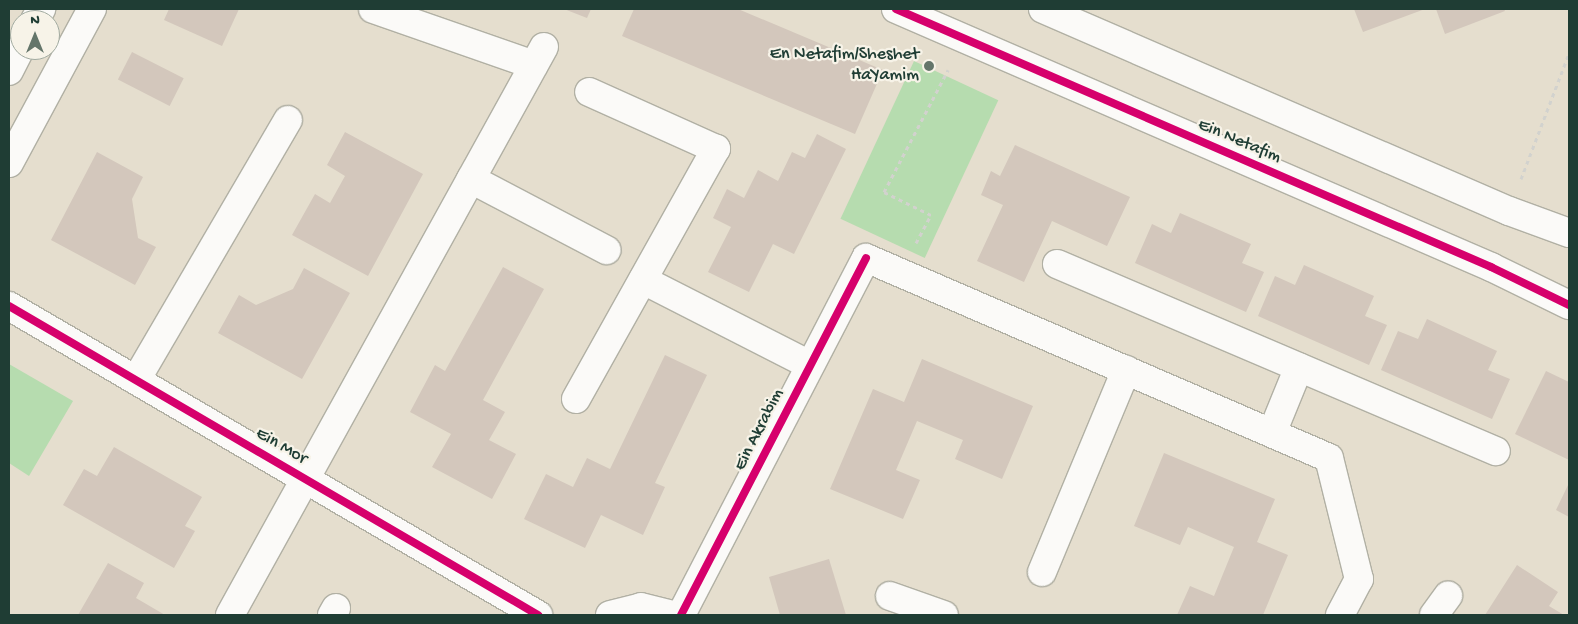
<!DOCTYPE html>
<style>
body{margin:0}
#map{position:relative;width:1578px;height:624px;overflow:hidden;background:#e5dece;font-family:"Gochi Hand",sans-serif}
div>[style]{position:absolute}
.green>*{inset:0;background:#b6dcaf;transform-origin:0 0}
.building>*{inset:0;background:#d3c7bc;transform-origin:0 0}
.path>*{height:3px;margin-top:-1.5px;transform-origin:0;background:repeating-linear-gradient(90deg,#d2d2ce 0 4px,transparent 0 8px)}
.roads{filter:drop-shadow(1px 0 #b1b0a4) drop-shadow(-1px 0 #b1b0a4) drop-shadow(0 1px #b1b0a4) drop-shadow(0 -1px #b1b0a4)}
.minor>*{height:28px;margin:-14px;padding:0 14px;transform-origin:14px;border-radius:14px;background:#fbfaf8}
.cycleway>*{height:8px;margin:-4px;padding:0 4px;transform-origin:4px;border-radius:4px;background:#d6006c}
.dots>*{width:14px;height:14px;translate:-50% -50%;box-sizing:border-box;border:2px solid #f7f3e8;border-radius:50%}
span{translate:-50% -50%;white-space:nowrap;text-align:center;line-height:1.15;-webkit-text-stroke:4.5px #f7f3e8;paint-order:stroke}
.poi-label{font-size:18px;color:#1f3d34}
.right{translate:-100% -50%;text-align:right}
.street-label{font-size:18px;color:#1f3d34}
.frame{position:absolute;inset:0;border:10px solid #1f3d34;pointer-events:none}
.north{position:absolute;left:10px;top:10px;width:50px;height:50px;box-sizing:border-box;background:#f7f3e8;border:1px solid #a1aaa0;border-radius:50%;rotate:0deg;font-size:14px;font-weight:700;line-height:20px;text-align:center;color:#1f3d34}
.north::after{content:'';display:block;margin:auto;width:18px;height:22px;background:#64756a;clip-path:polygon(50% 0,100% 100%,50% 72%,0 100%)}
</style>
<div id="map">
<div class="green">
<div style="left:914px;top:61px;width:93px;height:174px;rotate:25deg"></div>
<div style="clip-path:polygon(9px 364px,73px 401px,29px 476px,9px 463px)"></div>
</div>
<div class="building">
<div style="clip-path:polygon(169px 9px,239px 9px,222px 46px,164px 20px)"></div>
<div style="clip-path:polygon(564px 9px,591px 9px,587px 18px)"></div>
<div style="clip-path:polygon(634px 9px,738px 9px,883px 70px,855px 134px,622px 36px)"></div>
<div style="clip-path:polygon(1354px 9px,1425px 9px,1363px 32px)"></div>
<div style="clip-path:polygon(1436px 9px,1504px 9px,1505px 11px,1445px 34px)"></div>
<div style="left:132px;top:52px;width:58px;height:31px;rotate:27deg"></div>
<div style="clip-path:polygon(345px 132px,423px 174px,368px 276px,292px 235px,315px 194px,330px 203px,345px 176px,327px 165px)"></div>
<div style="clip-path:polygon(817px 134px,846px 149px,794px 254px,773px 244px,749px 292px,708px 272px,731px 227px,713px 218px,727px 189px,744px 198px,758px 170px,778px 181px,792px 152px,805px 158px)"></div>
<div style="clip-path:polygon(1015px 145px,1130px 197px,1107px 246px,1052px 221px,1024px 282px,977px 261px,1003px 205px,981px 195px,991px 171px,1000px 176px)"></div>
<div style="clip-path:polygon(97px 152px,143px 177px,132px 199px,138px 238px,156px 247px,135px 285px,51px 240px)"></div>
<div style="clip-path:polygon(1180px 213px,1251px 244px,1242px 263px,1264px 272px,1246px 312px,1135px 263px,1152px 224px,1171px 233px)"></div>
<div style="clip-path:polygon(1304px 265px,1374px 296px,1365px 316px,1387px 325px,1369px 365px,1258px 316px,1275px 276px,1295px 285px)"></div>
<div style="clip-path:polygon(503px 267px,544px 289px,483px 400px,505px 412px,489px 440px,516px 454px,492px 499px,432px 467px,451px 434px,410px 412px,435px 365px,445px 371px)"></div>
<div style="clip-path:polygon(304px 268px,350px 293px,302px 379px,218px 333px,239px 295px,256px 305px,293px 289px)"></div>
<div style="clip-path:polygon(1427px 319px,1497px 351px,1488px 370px,1510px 379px,1492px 419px,1381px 370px,1398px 331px,1418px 339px)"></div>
<div style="clip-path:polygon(665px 355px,707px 375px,655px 483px,665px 487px,643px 535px,601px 515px,585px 548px,524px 519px,546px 474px,573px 487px,587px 458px,610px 469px)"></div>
<div style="clip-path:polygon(922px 359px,1033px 406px,1002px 479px,955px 459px,963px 440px,917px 421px,896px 470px,920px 480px,903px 519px,830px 489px,873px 389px,904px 402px)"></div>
<div style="clip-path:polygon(1546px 371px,1569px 382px,1569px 460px,1515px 434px)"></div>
<div style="clip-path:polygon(114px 447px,202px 497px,185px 526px,195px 531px,174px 568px,63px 505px,84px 469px,97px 476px)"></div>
<div style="clip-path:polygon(1164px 453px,1275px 499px,1257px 542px,1288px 555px,1263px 615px,1177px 615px,1190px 586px,1214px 596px,1234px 547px,1188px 527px,1180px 545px,1134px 526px)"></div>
<div style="clip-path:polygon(1569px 483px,1569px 517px,1556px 510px)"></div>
<div style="clip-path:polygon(829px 559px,846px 615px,780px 615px,769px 577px)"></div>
<div style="clip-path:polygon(108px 563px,144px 583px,136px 598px,165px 615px,78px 615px)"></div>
<div style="clip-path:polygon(1517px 565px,1558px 592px,1549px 606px,1564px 615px,1485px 615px)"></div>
</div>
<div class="path">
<div style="left:1521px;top:179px;width:135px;rotate:-69.1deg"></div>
<div style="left:916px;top:243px;width:32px;rotate:-62deg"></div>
<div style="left:931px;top:215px;width:52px;rotate:-153.9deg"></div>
<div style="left:884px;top:192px;width:138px;rotate:-62.3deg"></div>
</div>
<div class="roads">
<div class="minor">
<div style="left:373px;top:9px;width:170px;rotate:19.2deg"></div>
<div style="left:896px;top:9px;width:649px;rotate:23.44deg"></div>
<div style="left:1491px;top:267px;width:87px;rotate:26deg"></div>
<div style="left:1043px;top:9px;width:508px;rotate:23.44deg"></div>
<div style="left:1509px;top:211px;width:64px;rotate:20.1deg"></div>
<div style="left:35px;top:20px;width:13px;rotate:-61deg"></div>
<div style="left:9px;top:71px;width:25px;rotate:-63deg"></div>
<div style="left:9px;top:163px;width:175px;rotate:-61.7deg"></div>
<div style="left:471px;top:179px;width:153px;rotate:27.7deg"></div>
<div style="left:1057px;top:264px;width:477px;rotate:23.1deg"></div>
<div style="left:643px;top:280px;width:187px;rotate:27deg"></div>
<div style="left:9px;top:306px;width:613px;rotate:30.29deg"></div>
<div style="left:136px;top:380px;width:301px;rotate:-59.7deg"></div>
<div style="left:576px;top:399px;width:287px;rotate:-60.8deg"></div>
<div style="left:716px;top:149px;width:139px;rotate:-155.8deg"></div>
<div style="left:1272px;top:433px;width:71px;rotate:-67.8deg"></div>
<div style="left:1042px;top:572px;width:219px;rotate:-67.4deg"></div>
<div style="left:890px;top:596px;width:57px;rotate:19.4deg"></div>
<div style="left:230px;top:615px;width:649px;rotate:-61.07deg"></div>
<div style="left:332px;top:615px;width:8px;rotate:-60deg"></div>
<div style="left:610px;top:615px;width:32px;rotate:-14deg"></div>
<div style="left:641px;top:607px;width:32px;rotate:14deg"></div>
<div style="left:681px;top:615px;width:402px;rotate:-62.6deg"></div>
<div style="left:866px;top:258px;width:504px;rotate:23.36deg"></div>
<div style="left:1329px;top:458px;width:125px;rotate:76.1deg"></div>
<div style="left:1359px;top:579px;width:41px;rotate:117.8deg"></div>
<div style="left:1434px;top:615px;width:24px;rotate:-54deg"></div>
</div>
</div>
<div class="cycleway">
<div style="left:896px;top:9px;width:649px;rotate:23.44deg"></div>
<div style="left:1491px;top:267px;width:87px;rotate:26deg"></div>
<div style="left:9px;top:306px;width:613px;rotate:30.29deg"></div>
<div style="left:681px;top:615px;width:402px;rotate:-62.6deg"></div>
</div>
<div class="dots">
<div style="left:929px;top:66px;background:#64756a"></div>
</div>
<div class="poi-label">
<span class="right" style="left:919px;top:66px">En Netafim/Sheshet<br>HaYamim</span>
</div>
<div class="street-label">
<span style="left:1239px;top:142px;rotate:23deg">Ein Netafim</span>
<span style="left:760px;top:430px;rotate:-63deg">Ein Akrabim</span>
<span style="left:281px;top:447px;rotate:30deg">Ein Mor</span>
</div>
<div class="frame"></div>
<div class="north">N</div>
</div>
